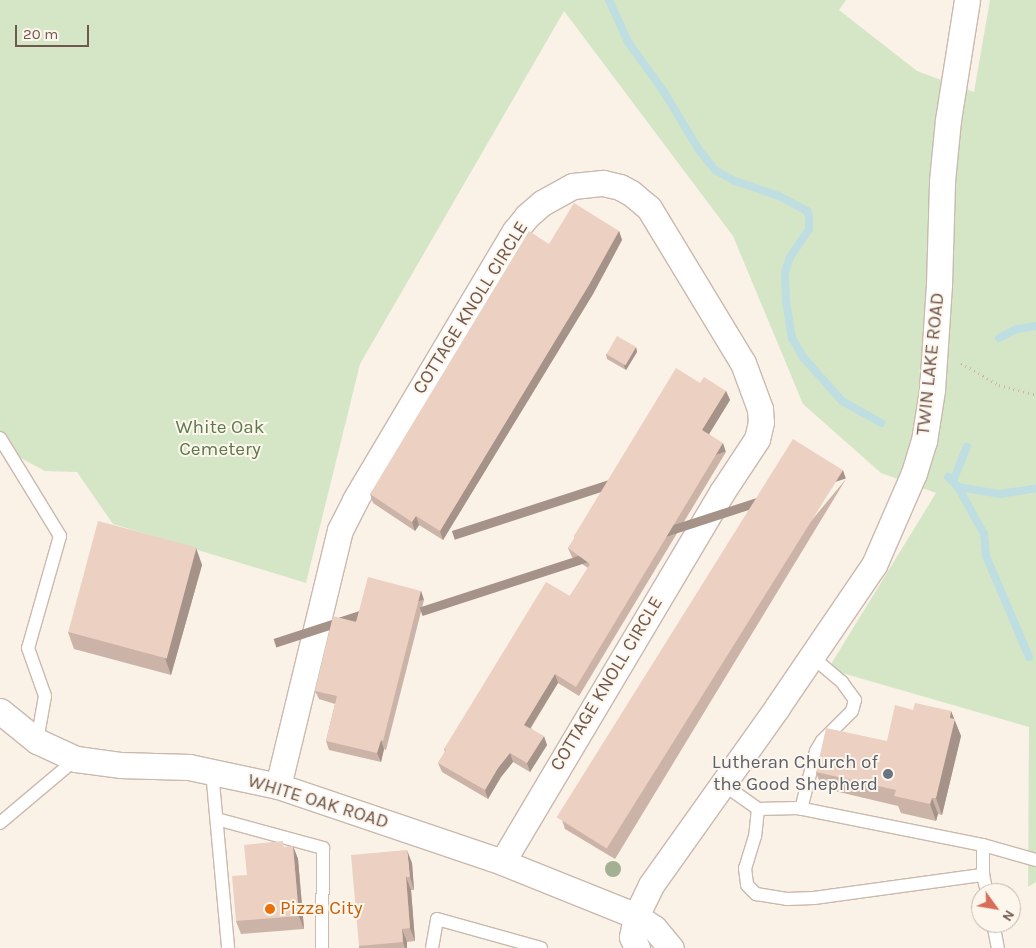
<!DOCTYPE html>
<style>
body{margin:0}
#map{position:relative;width:1036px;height:948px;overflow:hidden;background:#faf1e7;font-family:Karla,sans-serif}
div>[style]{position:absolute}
.green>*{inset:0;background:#d5e6c7}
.stream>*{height:8px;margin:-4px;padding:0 4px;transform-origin:4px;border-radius:4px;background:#bedee1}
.path>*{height:3px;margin-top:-1.5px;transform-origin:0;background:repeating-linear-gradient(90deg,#d1b3a5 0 1px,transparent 0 5px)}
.roads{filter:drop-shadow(1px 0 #cab9ae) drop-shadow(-1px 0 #cab9ae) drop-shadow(0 1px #cab9ae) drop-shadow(0 -1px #cab9ae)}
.service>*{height:12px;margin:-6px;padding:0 6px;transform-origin:6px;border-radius:6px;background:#fff}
.minor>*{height:25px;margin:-12.5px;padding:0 12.5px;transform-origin:12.5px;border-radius:12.5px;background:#fff}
.trees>*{width:16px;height:16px;margin:-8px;border-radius:50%;background:#a3b091}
.wall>*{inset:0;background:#cbb3a7}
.shaded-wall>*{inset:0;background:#a59288;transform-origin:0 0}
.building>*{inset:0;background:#ecd0c2;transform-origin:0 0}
.dots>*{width:14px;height:14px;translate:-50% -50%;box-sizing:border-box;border:2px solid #fdf6ed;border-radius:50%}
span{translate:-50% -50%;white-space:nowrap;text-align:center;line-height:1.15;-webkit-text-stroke:4px #fdf6ed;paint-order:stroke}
.street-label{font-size:19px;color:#70584e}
.park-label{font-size:19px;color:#5c7a4b}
.worship-label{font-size:19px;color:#5b616d}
.right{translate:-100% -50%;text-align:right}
.food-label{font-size:19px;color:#c56008}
.left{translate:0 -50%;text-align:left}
.north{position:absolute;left:971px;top:883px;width:50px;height:50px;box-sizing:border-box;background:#fdf6ed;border:1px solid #c5b7ad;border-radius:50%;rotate:122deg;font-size:14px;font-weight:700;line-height:20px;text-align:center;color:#70584e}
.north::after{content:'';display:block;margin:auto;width:18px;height:22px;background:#d66e5a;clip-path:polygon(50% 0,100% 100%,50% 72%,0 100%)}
.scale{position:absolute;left:15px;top:25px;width:74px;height:22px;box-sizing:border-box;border:2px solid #70584e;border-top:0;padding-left:6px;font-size:15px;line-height:18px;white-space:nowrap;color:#70584e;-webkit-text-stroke:4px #fdf6ed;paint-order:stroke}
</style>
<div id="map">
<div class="green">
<div style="clip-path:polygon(0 0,846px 0,839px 10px,917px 71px,974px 92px,990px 0,1036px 0,1036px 882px,1028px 887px,1029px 727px,828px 669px,936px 493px,881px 473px,803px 404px,733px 236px,564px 11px,360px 364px,306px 583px,113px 524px,77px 472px,45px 471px,0 447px)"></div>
</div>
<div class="stream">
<div style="left:609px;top:0;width:46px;rotate:65.7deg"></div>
<div style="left:628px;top:42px;width:62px;rotate:54.2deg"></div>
<div style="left:664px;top:92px;width:68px;rotate:58.9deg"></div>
<div style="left:699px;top:150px;width:26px;rotate:51deg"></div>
<div style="left:715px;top:170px;width:23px;rotate:29deg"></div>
<div style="left:735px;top:181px;width:46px;rotate:18.8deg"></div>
<div style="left:779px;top:196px;width:32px;rotate:28deg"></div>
<div style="left:807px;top:211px;width:5px;rotate:68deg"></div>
<div style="left:809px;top:216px;width:13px;rotate:90deg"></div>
<div style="left:809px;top:229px;width:34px;rotate:124deg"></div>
<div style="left:790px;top:257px;width:16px;rotate:108deg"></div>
<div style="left:785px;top:272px;width:29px;rotate:88deg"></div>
<div style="left:786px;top:301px;width:37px;rotate:81deg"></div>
<div style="left:792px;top:338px;width:22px;rotate:60deg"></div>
<div style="left:803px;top:357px;width:59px;rotate:48.4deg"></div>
<div style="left:842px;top:401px;width:45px;rotate:29.4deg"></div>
<div style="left:999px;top:338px;width:20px;rotate:-27deg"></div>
<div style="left:1017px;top:329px;width:19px;rotate:-9deg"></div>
<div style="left:948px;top:477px;width:14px;rotate:45deg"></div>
<div style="left:958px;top:487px;width:54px;rotate:61deg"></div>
<div style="left:984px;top:534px;width:22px;rotate:85deg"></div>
<div style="left:986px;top:556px;width:110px;rotate:66.9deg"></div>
<div style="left:953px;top:481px;width:37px;rotate:-68deg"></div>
<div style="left:958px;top:487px;width:43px;rotate:9.5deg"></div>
<div style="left:1000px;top:494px;width:36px;rotate:-9deg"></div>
</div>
<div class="path">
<div style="left:961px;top:363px;width:44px;rotate:30.1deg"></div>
<div style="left:999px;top:385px;width:38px;rotate:15deg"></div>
</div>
<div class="roads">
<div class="service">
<div style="left:0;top:438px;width:115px;rotate:58.5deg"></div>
<div style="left:60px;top:536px;width:116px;rotate:105.9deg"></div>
<div style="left:28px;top:648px;width:51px;rotate:70.5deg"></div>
<div style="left:45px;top:696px;width:46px;rotate:100.1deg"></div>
<div style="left:212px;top:771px;width:178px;rotate:84.8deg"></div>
<div style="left:723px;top:784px;width:43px;rotate:35.5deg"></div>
<div style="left:758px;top:809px;width:40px;rotate:-1.4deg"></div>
<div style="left:798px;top:808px;width:189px;rotate:11.3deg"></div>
<div style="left:983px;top:845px;width:55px;rotate:15.8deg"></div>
<div style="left:758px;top:809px;width:27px;rotate:96deg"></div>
<div style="left:755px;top:836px;width:34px;rotate:107deg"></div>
<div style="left:745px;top:868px;width:17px;rotate:83deg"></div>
<div style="left:747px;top:885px;width:13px;rotate:45deg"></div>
<div style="left:756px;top:894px;width:31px;rotate:9deg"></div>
<div style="left:787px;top:899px;width:27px;rotate:-2deg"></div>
<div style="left:814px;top:898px;width:171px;rotate:-7.8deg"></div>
<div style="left:801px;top:809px;width:60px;rotate:-75.5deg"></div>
<div style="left:816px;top:751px;width:12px;rotate:-59deg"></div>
<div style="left:822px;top:741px;width:42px;rotate:-45deg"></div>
<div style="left:852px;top:711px;width:11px;rotate:-75deg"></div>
<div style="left:855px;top:700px;width:22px;rotate:-126deg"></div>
<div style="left:842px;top:682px;width:39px;rotate:-140deg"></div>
<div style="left:217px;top:819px;width:110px;rotate:15.3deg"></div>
<div style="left:323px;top:848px;width:100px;rotate:90.6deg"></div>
<div style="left:0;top:823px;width:99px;rotate:-40.1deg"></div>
<div style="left:983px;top:845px;width:30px;rotate:90deg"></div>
<div style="left:983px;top:875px;width:18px;rotate:77deg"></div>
<div style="left:993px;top:923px;width:25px;rotate:79deg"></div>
<div style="left:432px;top:948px;width:29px;rotate:-80deg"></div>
<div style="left:437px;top:919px;width:108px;rotate:15.6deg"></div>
</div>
<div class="minor">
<div style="left:0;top:711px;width:48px;rotate:39deg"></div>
<div style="left:37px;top:741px;width:43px;rotate:24.8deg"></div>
<div style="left:76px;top:759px;width:44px;rotate:7.8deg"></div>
<div style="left:120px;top:765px;width:69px;rotate:1.7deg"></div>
<div style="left:189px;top:767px;width:91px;rotate:12.1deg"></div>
<div style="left:278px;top:786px;width:237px;rotate:18.7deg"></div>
<div style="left:502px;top:862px;width:144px;rotate:21.9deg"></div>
<div style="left:636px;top:916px;width:22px;rotate:34deg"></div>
<div style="left:654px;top:928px;width:26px;rotate:50deg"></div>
<div style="left:278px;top:786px;width:263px;rotate:-76.4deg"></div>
<div style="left:340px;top:530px;width:34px;rotate:-63deg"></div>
<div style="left:355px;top:500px;width:313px;rotate:-59.3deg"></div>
<div style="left:515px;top:231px;width:19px;rotate:-51deg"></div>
<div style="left:527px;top:216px;width:20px;rotate:-41deg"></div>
<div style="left:542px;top:203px;width:35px;rotate:-29deg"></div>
<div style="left:573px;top:186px;width:30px;rotate:-6deg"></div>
<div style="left:603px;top:183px;width:17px;rotate:13deg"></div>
<div style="left:620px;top:187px;width:13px;rotate:29deg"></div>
<div style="left:631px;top:193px;width:23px;rotate:40deg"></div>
<div style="left:649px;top:208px;width:181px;rotate:58.8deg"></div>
<div style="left:743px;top:363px;width:49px;rotate:69.7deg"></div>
<div style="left:760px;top:409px;width:13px;rotate:86deg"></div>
<div style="left:761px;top:422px;width:17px;rotate:103deg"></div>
<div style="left:757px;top:439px;width:64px;rotate:123.4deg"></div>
<div style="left:722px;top:492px;width:430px;rotate:120.7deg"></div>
<div style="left:637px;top:948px;width:12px;rotate:-114deg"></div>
<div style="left:632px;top:937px;width:21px;rotate:-79deg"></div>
<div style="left:636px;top:916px;width:34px;rotate:-64deg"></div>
<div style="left:651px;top:885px;width:219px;rotate:-54.6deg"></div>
<div style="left:778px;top:706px;width:171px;rotate:-55.8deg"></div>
<div style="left:874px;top:565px;width:100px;rotate:-66.5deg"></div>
<div style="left:914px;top:473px;width:34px;rotate:-73deg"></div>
<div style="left:924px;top:441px;width:52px;rotate:-81.1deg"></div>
<div style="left:932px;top:390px;width:105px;rotate:-86.2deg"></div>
<div style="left:939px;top:285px;width:104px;rotate:-88.3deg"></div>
<div style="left:942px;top:181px;width:61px;rotate:-84.4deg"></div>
<div style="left:948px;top:120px;width:121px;rotate:-81deg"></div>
</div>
</div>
<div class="trees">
<div style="left:613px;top:869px"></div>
</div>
<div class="wall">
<div style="clip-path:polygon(619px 231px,622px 240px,593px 294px,443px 540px,419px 525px,415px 531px,373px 503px,370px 494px,549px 244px)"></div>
<div style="clip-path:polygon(636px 347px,637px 352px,626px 370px,607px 359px,606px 354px)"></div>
<div style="clip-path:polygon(700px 383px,726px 391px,730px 400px,709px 434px,726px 452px,579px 696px,558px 683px,531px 728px,547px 745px,530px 772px,513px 762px,501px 777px,488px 799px,442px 772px,438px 763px,445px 752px,444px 749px,570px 596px,588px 568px,572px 557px,568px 548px,575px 538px,574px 536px)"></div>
<div style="clip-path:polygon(846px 479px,615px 859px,565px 829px,562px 820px)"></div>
<div style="clip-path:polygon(196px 548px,202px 565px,171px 675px,74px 649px,68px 632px)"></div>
<div style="clip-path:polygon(421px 591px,424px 600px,386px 750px,384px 749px,381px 762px,329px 750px,326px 741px,335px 704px,319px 699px,315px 691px,356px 622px)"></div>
<div style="clip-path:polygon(913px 710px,951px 711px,961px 736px,942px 815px,938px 814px,936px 821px,901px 813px,898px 806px,822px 788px,816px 772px,887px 741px)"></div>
<div style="clip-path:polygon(293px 846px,298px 859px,304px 929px,241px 934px,236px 921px,247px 875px,285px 847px)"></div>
<div style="clip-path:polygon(412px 863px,414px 890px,411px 890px,415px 941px,407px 942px,407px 948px,359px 948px,359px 946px)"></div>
</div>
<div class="shaded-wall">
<div style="clip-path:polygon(619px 231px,622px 240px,593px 294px,443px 540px,440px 531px)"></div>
<div style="clip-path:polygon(636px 347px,637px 352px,626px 370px,624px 366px)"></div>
<div style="clip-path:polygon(726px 391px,730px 400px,706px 439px,702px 430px)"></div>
<div style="left:723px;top:443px;width:9px;height:285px;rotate:72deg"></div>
<div style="left:843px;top:470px;width:9px;height:445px;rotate:72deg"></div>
<div style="clip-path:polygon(416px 516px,419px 525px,415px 531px,412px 522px)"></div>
<div style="clip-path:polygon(196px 548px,202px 565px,171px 675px,165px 658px)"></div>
<div style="left:421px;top:591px;width:9px;height:155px;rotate:72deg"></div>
<div style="clip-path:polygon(555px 674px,558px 683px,527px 733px,524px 725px)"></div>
<div style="clip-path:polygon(951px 711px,961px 736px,942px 815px,936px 798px)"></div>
<div style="clip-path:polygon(544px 736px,547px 745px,530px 772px,527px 763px)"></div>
<div style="clip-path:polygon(381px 740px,384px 749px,381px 762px,377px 753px)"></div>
<div style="clip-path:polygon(510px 753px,513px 762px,501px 777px,488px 799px,485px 790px,498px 768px)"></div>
<div style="clip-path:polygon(932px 798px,938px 814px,936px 821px,930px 804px)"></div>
<div style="clip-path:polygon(293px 846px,298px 859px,304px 929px,299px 916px)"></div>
<div style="clip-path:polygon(407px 850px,412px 863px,414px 890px,410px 877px)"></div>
<div style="clip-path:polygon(406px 877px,411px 890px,415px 941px,410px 928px)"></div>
<div style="clip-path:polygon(402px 929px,407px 942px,407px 948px,405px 948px,403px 942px)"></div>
</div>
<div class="building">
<div style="clip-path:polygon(574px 203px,619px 231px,589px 285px,440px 531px,416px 516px,412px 522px,370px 494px,529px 231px,549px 244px)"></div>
<div style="left:617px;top:336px;width:22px;height:21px;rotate:30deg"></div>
<div style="clip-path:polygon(676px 368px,700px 383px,704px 377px,726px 391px,702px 430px,723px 443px,576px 687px,555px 674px,524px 725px,544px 736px,527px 763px,510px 753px,498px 768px,485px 790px,438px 763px,446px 750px,444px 749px,546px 582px,570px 596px,590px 564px,568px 548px,575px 537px,574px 536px)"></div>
<div style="left:793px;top:439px;width:59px;height:446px;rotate:32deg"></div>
<div style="left:98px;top:521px;width:102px;height:115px;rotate:15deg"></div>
<div style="clip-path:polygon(368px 577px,421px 591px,383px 741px,381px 740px,377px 753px,326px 741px,337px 696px,315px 691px,333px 616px,356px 622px)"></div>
<div style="clip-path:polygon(915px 703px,951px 711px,950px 718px,955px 719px,936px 798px,932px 798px,930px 804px,894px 796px,896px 790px,816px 772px,826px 728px,887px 741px,895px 705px,913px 710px)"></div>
<div style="clip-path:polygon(283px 841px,284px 847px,293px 846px,299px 916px,236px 921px,232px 876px,247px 875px,244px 845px)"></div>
<div style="clip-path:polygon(407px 850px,410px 877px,406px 877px,410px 928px,402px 929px,403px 942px,359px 946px,351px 855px)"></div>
</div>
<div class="dots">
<div style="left:888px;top:774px;background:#6b7280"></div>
<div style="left:270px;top:909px;background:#e8710a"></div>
</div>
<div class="street-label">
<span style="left:471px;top:308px;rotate:-58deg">COTTAGE KNOLL CIRCLE</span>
<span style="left:931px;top:364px;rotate:-84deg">TWIN LAKE ROAD</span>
<span style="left:607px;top:684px;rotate:-59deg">COTTAGE KNOLL CIRCLE</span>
<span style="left:318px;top:802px;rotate:17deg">WHITE OAK ROAD</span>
</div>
<div class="park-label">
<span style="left:220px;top:439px">White Oak<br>Cemetery</span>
</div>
<div class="worship-label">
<span class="right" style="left:878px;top:774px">Lutheran Church of<br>the Good Shepherd</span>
</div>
<div class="food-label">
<span class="left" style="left:280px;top:909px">Pizza City</span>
</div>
<div class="north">N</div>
<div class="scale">20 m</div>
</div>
